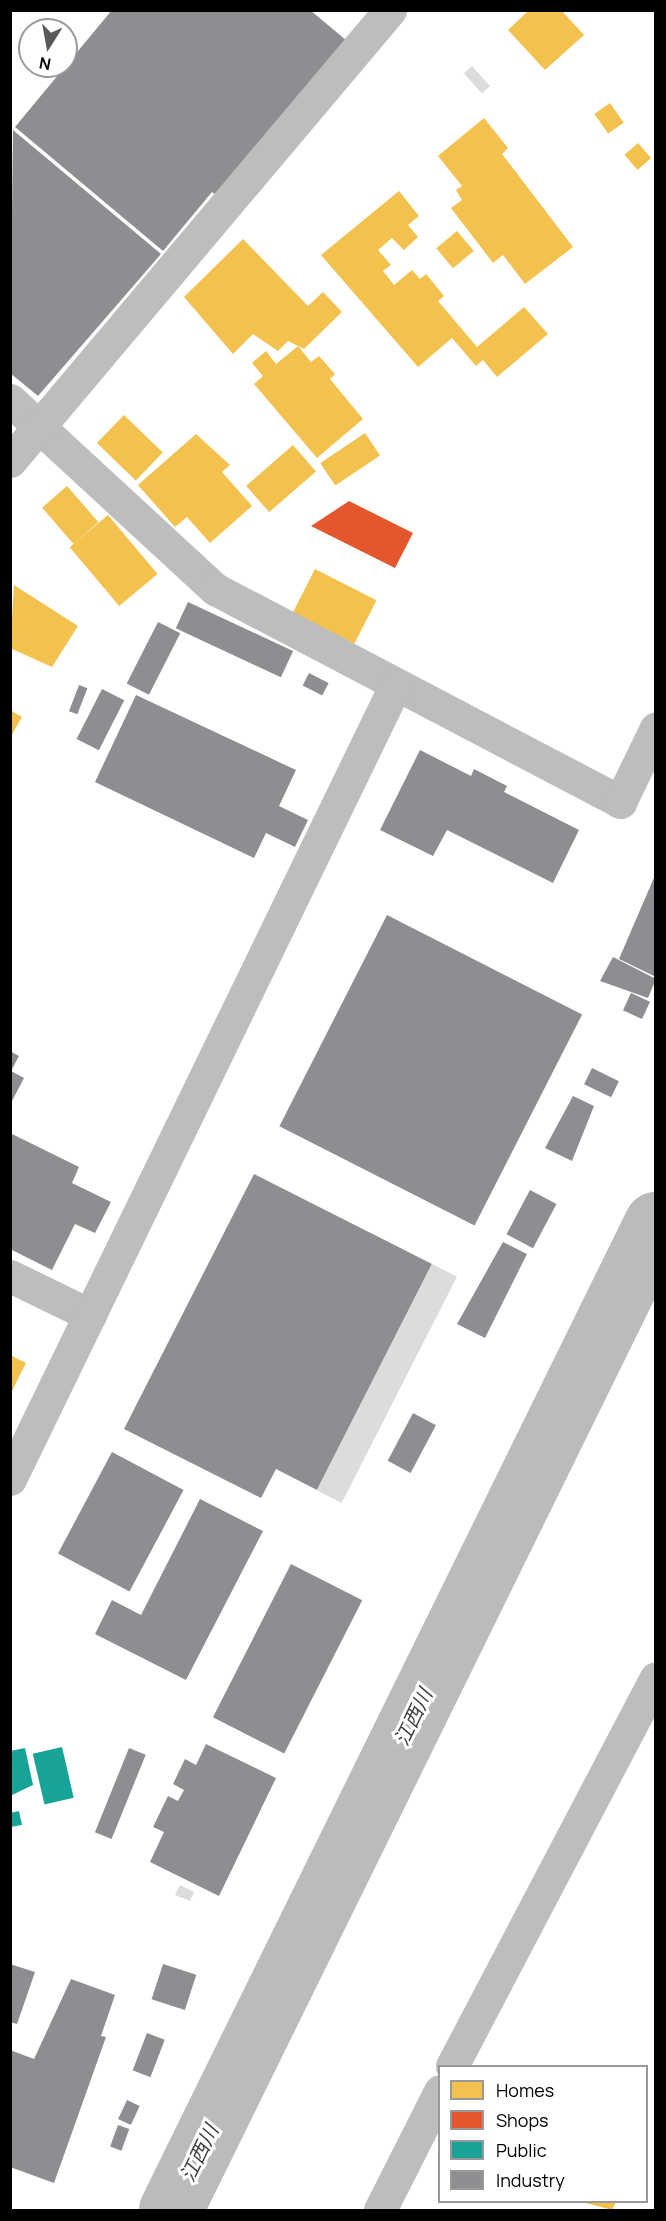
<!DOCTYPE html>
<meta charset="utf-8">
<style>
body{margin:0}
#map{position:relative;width:666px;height:2221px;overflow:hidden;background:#fff;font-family:Manrope,"Noto Sans JP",sans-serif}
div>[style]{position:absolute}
.homes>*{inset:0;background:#f2c14e;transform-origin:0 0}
.shops>*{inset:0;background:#e4572e}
.public>*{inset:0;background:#17a398;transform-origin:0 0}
.industry>*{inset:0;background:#8d8d92;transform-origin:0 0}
.river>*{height:64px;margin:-32px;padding:0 32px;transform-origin:32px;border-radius:32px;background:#bbb}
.building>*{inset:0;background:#dcdcdc;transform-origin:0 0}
.minor>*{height:33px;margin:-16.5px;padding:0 16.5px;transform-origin:16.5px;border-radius:16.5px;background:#bdbdbd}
span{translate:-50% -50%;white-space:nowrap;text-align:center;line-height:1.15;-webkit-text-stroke:6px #fff;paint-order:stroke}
.water-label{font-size:20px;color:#3f3f3f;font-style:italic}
.frame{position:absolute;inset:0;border:12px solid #000;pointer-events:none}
.legend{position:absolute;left:438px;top:2065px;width:210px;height:138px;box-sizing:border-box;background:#fff;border:2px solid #999;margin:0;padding:8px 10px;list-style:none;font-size:18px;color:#000}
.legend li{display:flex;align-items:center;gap:12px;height:30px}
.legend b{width:30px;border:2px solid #999}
.north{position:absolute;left:18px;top:18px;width:60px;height:60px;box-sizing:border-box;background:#fff;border:2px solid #999;border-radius:50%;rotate:191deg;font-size:16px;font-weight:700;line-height:24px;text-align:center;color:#000}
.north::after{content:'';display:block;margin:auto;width:21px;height:27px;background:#595959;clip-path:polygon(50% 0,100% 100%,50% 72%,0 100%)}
</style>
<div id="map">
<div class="homes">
<div style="clip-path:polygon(529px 10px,561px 10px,584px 35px,545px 70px,508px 30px)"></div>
<div style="left:610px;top:103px;width:24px;height:19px;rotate:55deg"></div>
<div style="clip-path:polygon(484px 118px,508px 148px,502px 154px,573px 247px,525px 284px,503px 255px,493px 263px,451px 208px,462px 200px,456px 190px,462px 186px,438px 156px)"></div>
<div style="left:638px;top:143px;width:20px;height:18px;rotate:49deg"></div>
<div style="clip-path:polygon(399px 191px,419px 216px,408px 225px,418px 237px,404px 250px,392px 238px,378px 250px,391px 265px,383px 271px,394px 285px,412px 270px,420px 279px,426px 274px,444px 296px,438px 301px,477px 347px,524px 307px,548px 334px,497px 377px,483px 360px,476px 366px,452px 338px,418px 367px,321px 255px)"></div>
<div style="left:457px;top:231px;width:26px;height:27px;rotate:50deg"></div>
<div style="clip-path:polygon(243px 239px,308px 306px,323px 292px,342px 312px,304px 349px,288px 341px,278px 351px,253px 334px,233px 354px,184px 297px)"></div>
<div style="clip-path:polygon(298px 346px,311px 362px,319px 356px,335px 374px,330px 379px,363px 419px,317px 458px,254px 384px,263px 376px,252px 363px,266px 351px,276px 364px)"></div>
<div style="left:124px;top:415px;width:54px;height:39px;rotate:44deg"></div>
<div style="left:365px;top:433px;width:27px;height:54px;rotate:56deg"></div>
<div style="clip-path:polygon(196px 434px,230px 465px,222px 472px,252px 506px,210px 543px,187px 517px,175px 527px,138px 485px)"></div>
<div style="left:293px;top:445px;width:35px;height:62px;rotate:49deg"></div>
<div style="left:67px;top:486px;width:48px;height:33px;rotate:49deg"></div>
<div style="left:108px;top:515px;width:77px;height:50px;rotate:50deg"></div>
<div style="left:315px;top:569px;width:69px;height:49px;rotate:27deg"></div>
<div style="clip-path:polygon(14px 585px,78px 626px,52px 667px,10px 648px)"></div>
<div style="clip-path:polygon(10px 710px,22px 717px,10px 738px)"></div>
<div style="clip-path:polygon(10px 1355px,26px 1363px,10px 1395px)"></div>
<div style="clip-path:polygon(582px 2202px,616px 2202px,612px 2210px)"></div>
</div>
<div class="shops">
<div style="clip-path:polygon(349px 501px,413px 533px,395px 568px,311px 526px)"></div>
</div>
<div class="public">
<div style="left:62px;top:1747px;width:52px;height:30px;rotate:77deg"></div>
<div style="clip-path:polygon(25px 1748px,33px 1785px,10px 1796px,10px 1751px)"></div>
<div style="clip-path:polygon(19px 1811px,22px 1825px,10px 1827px,10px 1813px)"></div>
</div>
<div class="industry">
<div style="clip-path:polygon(112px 10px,310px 10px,347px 41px,217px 196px,212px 192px,163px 251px,15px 127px)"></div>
<div style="clip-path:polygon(13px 130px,161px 254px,38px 396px,10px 373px)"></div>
<div style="left:188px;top:602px;width:116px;height:29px;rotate:25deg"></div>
<div style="left:158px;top:622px;width:25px;height:69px;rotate:27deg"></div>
<div style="left:309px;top:673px;width:22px;height:14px;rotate:27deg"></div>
<div style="left:79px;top:685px;width:9px;height:28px;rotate:21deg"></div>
<div style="left:102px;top:689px;width:25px;height:56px;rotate:27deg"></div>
<div style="clip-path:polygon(136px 695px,296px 770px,279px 806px,308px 820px,295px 847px,266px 833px,254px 858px,95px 782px)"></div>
<div style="clip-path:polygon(420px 750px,471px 776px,474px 769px,507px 786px,504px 792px,579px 830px,553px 883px,447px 830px,433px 856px,380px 830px)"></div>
<div style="clip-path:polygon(656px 873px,656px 977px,619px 959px)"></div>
<div style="left:387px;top:915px;width:219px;height:237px;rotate:27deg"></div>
<div style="clip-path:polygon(613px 957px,656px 979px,648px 998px,600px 981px)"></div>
<div style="left:631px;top:993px;width:21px;height:19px;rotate:25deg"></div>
<div style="clip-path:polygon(10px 1051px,19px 1056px,11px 1071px,24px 1078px,10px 1105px)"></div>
<div style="left:592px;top:1068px;width:30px;height:18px;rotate:26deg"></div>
<div style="clip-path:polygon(573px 1096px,594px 1106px,572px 1161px,545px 1148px)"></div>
<div style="clip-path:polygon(10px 1133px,79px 1167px,72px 1183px,111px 1202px,95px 1233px,75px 1224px,52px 1270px,10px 1249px)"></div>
<div style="clip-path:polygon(254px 1174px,432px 1264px,317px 1490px,276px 1469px,261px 1498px,124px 1429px)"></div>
<div style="left:530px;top:1190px;width:30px;height:50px;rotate:28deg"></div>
<div style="clip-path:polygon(503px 1242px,527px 1254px,485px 1338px,457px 1324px)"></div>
<div style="left:413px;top:1413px;width:26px;height:54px;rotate:28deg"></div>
<div style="left:112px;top:1452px;width:81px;height:115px;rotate:28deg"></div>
<div style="clip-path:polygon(200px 1499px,263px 1531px,186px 1680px,95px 1634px,112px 1600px,141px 1615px)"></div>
<div style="left:291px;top:1564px;width:80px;height:172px;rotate:27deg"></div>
<div style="clip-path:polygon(206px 1744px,276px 1778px,219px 1896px,150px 1862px,164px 1832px,153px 1827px,168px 1796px,178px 1801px,184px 1790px,173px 1784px,185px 1759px,196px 1765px)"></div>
<div style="left:129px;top:1748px;width:18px;height:91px;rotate:22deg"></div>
<div style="clip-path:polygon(10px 1964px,35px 1972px,17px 2024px,10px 2022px)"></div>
<div style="left:163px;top:1964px;width:35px;height:37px;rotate:18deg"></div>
<div style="clip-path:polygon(71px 1979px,115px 1995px,101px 2036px,106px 2037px,54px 2183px,10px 2167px,10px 2050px,34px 2059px)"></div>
<div style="left:147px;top:2033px;width:19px;height:40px;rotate:21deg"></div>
<div style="left:127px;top:2100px;width:14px;height:21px;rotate:25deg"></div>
<div style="left:118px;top:2125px;width:12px;height:23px;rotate:20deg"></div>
</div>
<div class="river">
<div style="left:171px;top:2210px;width:1099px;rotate:-63.81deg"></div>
</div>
<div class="building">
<div style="left:472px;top:66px;width:27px;height:11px;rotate:48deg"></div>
<div style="left:432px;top:1264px;width:28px;height:254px;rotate:27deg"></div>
<div style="clip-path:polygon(180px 1885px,194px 1892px,190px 1901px,175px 1895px)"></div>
</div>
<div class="minor">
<div style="left:10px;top:400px;width:279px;rotate:42.7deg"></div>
<div style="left:215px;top:589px;width:458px;rotate:27.7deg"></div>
<div style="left:620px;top:802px;width:82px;rotate:-64.1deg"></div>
<div style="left:10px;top:461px;width:590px;rotate:-49.88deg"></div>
<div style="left:10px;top:1276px;width:89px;rotate:26deg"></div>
<div style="left:10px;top:1479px;width:882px;rotate:-64.1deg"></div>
<div style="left:452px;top:2066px;width:438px;rotate:-62.3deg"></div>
<div style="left:380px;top:2210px;width:133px;rotate:-63.2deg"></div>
</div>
<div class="water-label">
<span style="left:413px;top:1717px;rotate:-64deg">江西川</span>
<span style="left:199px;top:2153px;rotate:-64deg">江西川</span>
</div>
<div class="frame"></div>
<ul class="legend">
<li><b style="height:16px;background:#f2c14e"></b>Homes</li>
<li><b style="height:16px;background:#e4572e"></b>Shops</li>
<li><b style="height:16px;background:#17a398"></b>Public</li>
<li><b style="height:16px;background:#8d8d92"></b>Industry</li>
</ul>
<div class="north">N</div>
</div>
